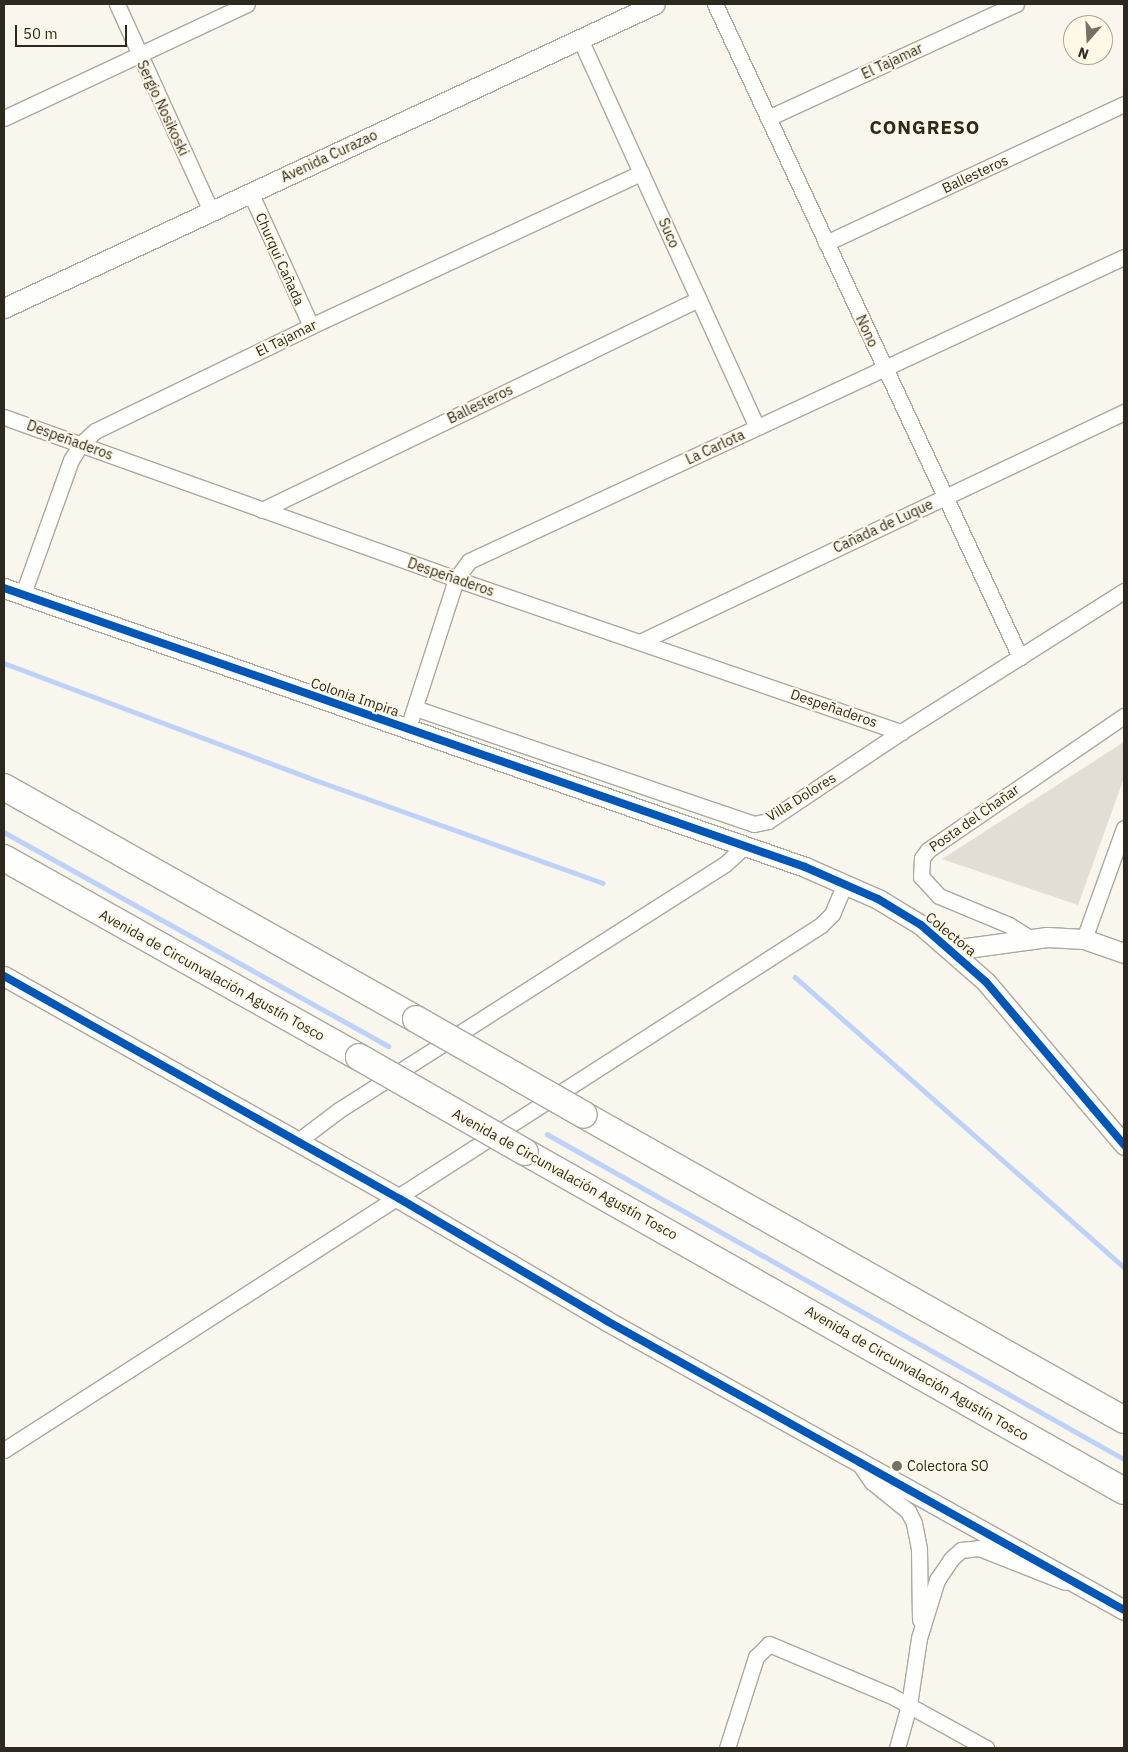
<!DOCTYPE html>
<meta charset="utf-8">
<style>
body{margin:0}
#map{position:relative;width:1128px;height:1752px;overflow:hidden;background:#f9f6ed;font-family:"IBM Plex Sans",sans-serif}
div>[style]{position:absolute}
.stream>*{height:4.5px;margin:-2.25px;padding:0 2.25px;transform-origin:2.25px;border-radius:2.25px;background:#bdd2f8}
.building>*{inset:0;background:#e2ded5}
.roads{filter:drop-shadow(1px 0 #aba89f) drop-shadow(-1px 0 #aba89f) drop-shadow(0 1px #aba89f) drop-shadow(0 -1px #aba89f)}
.minor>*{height:15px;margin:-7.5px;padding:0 7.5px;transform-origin:7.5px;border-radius:7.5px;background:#fefefc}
.tertiary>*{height:19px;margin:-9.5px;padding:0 9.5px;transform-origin:9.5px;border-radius:9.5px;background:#fefefc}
.motorway>*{height:26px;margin:-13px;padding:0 13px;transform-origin:13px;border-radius:13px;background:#fefefc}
.bridges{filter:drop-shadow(1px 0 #aba89f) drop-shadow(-1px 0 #aba89f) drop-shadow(0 1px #aba89f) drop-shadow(0 -1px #aba89f)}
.motorway-bridge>*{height:26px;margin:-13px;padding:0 13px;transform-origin:13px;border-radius:13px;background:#fefefc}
.cycleway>*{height:8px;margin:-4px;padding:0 4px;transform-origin:4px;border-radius:4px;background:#0057b8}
.dots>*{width:14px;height:14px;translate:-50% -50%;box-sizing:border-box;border:2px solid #fff8e7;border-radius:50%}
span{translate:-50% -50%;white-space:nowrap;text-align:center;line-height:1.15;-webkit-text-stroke:4px #fff8e7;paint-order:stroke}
.street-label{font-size:14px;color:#2d291e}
.poi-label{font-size:14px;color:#2d291e}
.left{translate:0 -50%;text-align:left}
.district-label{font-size:19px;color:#2d291e;font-weight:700;letter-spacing:1px}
.frame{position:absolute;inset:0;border:5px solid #2d291e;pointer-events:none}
.north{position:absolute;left:1063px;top:15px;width:50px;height:50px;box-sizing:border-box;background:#fff8e7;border:1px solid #aba597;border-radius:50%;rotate:199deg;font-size:14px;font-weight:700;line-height:20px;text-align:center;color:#2d291e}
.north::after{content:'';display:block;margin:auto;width:18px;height:22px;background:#747166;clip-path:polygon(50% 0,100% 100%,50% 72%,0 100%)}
.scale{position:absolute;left:15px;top:25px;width:112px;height:22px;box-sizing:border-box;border:2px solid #2d291e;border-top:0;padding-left:6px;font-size:15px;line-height:18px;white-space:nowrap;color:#2d291e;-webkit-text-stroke:4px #fff8e7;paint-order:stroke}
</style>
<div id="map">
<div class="stream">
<div style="left:4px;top:663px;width:324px;rotate:20.6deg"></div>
<div style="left:307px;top:777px;width:314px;rotate:19.7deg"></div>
<div style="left:4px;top:832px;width:440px;rotate:29.1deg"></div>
<div style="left:795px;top:977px;width:439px;rotate:41.4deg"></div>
<div style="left:547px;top:1134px;width:662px;rotate:29.39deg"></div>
</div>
<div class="building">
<div style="clip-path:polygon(1124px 742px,1124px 778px,1078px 905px,942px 859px)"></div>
</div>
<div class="roads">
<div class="minor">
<div style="left:117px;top:4px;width:227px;rotate:65.6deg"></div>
<div style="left:715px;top:4px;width:721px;rotate:64.96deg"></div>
<div style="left:580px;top:39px;width:426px;rotate:65.5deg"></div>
<div style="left:4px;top:118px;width:268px;rotate:-25.1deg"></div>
<div style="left:768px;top:118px;width:273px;rotate:-24.7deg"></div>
<div style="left:250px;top:192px;width:147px;rotate:65.5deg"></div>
<div style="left:826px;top:243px;width:329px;rotate:-25deg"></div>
<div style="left:4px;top:417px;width:480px;rotate:19.7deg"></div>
<div style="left:456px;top:579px;width:471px;rotate:19deg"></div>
<div style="left:262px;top:510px;width:485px;rotate:-25.8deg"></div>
<div style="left:23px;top:594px;width:142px;rotate:-70.3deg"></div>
<div style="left:71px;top:460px;width:19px;rotate:-58deg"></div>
<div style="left:81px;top:444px;width:19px;rotate:-43deg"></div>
<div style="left:95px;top:431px;width:240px;rotate:-25.9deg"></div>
<div style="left:311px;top:326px;width:364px;rotate:-24.9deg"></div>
<div style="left:642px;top:641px;width:534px;rotate:-25.41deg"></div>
<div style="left:415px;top:708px;width:358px;rotate:18.9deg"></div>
<div style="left:754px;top:824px;width:14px;rotate:-12deg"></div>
<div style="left:768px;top:821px;width:160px;rotate:-33.8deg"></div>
<div style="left:901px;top:732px;width:264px;rotate:-32.3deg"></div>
<div style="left:408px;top:728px;width:157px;rotate:-72.1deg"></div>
<div style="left:456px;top:579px;width:22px;rotate:-54deg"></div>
<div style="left:469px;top:561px;width:722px;rotate:-24.9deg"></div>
<div style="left:1030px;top:938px;width:25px;rotate:-148deg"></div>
<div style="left:1009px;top:925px;width:76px;rotate:-157.5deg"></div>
<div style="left:939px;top:896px;width:26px;rotate:-133deg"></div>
<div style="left:921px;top:877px;width:19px;rotate:-87deg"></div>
<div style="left:922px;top:858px;width:10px;rotate:-53deg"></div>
<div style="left:928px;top:850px;width:237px;rotate:-34.4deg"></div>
<div style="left:1084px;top:939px;width:118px;rotate:-70.2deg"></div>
<div style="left:298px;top:1141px;width:51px;rotate:-37.1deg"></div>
<div style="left:339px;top:1110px;width:458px;rotate:-32.5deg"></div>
<div style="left:725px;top:864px;width:25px;rotate:-42deg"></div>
<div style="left:4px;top:1450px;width:971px;rotate:-32.72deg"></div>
<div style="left:821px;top:925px;width:16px;rotate:-45deg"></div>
<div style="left:832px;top:914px;width:34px;rotate:-67deg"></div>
<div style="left:858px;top:1462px;width:24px;rotate:55deg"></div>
<div style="left:872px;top:1482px;width:46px;rotate:38.9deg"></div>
<div style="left:908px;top:1511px;width:13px;rotate:63deg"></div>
<div style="left:914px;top:1523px;width:25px;rotate:79deg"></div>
<div style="left:919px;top:1548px;width:72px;rotate:89.2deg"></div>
<div style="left:727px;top:1748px;width:96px;rotate:-72.3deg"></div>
<div style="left:756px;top:1657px;width:18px;rotate:-45deg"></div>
<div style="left:769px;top:1644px;width:131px;rotate:22.9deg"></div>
<div style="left:890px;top:1695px;width:110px;rotate:28.9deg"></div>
<div style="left:897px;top:1748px;width:45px;rotate:-74.4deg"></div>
<div style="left:909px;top:1705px;width:68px;rotate:-81.5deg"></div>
<div style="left:919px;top:1638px;width:61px;rotate:-72.8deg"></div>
<div style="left:937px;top:1580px;width:25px;rotate:-56deg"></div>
<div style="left:951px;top:1559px;width:13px;rotate:-42deg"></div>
<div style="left:961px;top:1550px;width:18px;rotate:-6deg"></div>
<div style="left:979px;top:1548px;width:92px;rotate:21.6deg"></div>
</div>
<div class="tertiary">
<div style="left:4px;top:308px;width:718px;rotate:-25.03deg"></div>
<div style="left:4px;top:588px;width:848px;rotate:19.2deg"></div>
<div style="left:805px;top:867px;width:80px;rotate:23.7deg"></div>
<div style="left:878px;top:899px;width:50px;rotate:31.2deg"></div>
<div style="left:921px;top:925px;width:86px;rotate:41.2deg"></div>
<div style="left:986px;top:982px;width:214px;rotate:49.7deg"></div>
<div style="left:952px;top:950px;width:96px;rotate:-7.8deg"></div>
<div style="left:1047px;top:937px;width:37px;rotate:3deg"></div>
<div style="left:1084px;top:939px;width:42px;rotate:19.3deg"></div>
<div style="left:4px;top:976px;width:454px;rotate:29.4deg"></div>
<div style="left:400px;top:1199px;width:240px;rotate:30.5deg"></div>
<div style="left:607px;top:1321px;width:592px;rotate:29.2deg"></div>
</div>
<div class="motorway">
<div style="left:4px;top:787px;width:473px;rotate:29.4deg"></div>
<div style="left:4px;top:858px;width:407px;rotate:29.3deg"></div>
<div style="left:584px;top:1115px;width:620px;rotate:29.46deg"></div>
<div style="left:525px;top:1152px;width:688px;rotate:29.51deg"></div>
</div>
</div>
<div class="bridges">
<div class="motorway-bridge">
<div style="left:416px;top:1019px;width:193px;rotate:29.7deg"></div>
<div style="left:359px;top:1057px;width:191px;rotate:29.8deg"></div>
</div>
</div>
<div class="cycleway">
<div style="left:4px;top:588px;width:848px;rotate:19.2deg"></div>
<div style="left:805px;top:867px;width:80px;rotate:23.7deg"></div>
<div style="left:878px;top:899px;width:50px;rotate:31.2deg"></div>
<div style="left:921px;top:925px;width:86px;rotate:41.2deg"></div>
<div style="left:986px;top:982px;width:214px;rotate:49.7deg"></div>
<div style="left:4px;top:976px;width:454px;rotate:29.4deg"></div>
<div style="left:400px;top:1199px;width:240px;rotate:30.5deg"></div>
<div style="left:607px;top:1321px;width:592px;rotate:29.2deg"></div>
</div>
<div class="dots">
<div style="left:897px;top:1466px;background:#747166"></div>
</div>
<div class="street-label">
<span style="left:892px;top:61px;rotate:-25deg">El Tajamar</span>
<span style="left:163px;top:108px;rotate:65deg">Sergio Nosikoski</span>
<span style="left:329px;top:156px;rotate:-25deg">Avenida Curazao</span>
<span style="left:975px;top:174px;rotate:-25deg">Ballesteros</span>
<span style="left:669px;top:233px;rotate:66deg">Suco</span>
<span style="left:280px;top:259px;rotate:66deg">Churqui Cañada</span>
<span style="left:867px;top:331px;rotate:65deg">Nono</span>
<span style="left:286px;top:338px;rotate:-26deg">El Tajamar</span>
<span style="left:480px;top:404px;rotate:-26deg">Ballesteros</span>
<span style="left:70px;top:440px;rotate:20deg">Despeñaderos</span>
<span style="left:715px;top:447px;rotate:-25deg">La Carlota</span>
<span style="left:883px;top:526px;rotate:-25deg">Cañada de Luque</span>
<span style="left:451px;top:577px;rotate:19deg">Despeñaderos</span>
<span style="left:355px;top:697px;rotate:19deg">Colonia Impira</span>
<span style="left:834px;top:708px;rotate:19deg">Despeñaderos</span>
<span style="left:801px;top:797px;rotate:-32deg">Villa Dolores</span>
<span style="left:974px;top:818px;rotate:-35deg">Posta del Chañar</span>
<span style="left:951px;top:934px;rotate:39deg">Colectora</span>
<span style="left:212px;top:975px;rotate:29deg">Avenida de Circunvalación Agustín Tosco</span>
<span style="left:565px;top:1174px;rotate:29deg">Avenida de Circunvalación Agustín Tosco</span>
<span style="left:917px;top:1373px;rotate:30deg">Avenida de Circunvalación Agustín Tosco</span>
</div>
<div class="poi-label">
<span class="left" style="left:907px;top:1466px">Colectora SO</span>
</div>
<div class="district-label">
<span style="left:925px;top:128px">CONGRESO</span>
</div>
<div class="frame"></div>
<div class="north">N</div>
<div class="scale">50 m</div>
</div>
